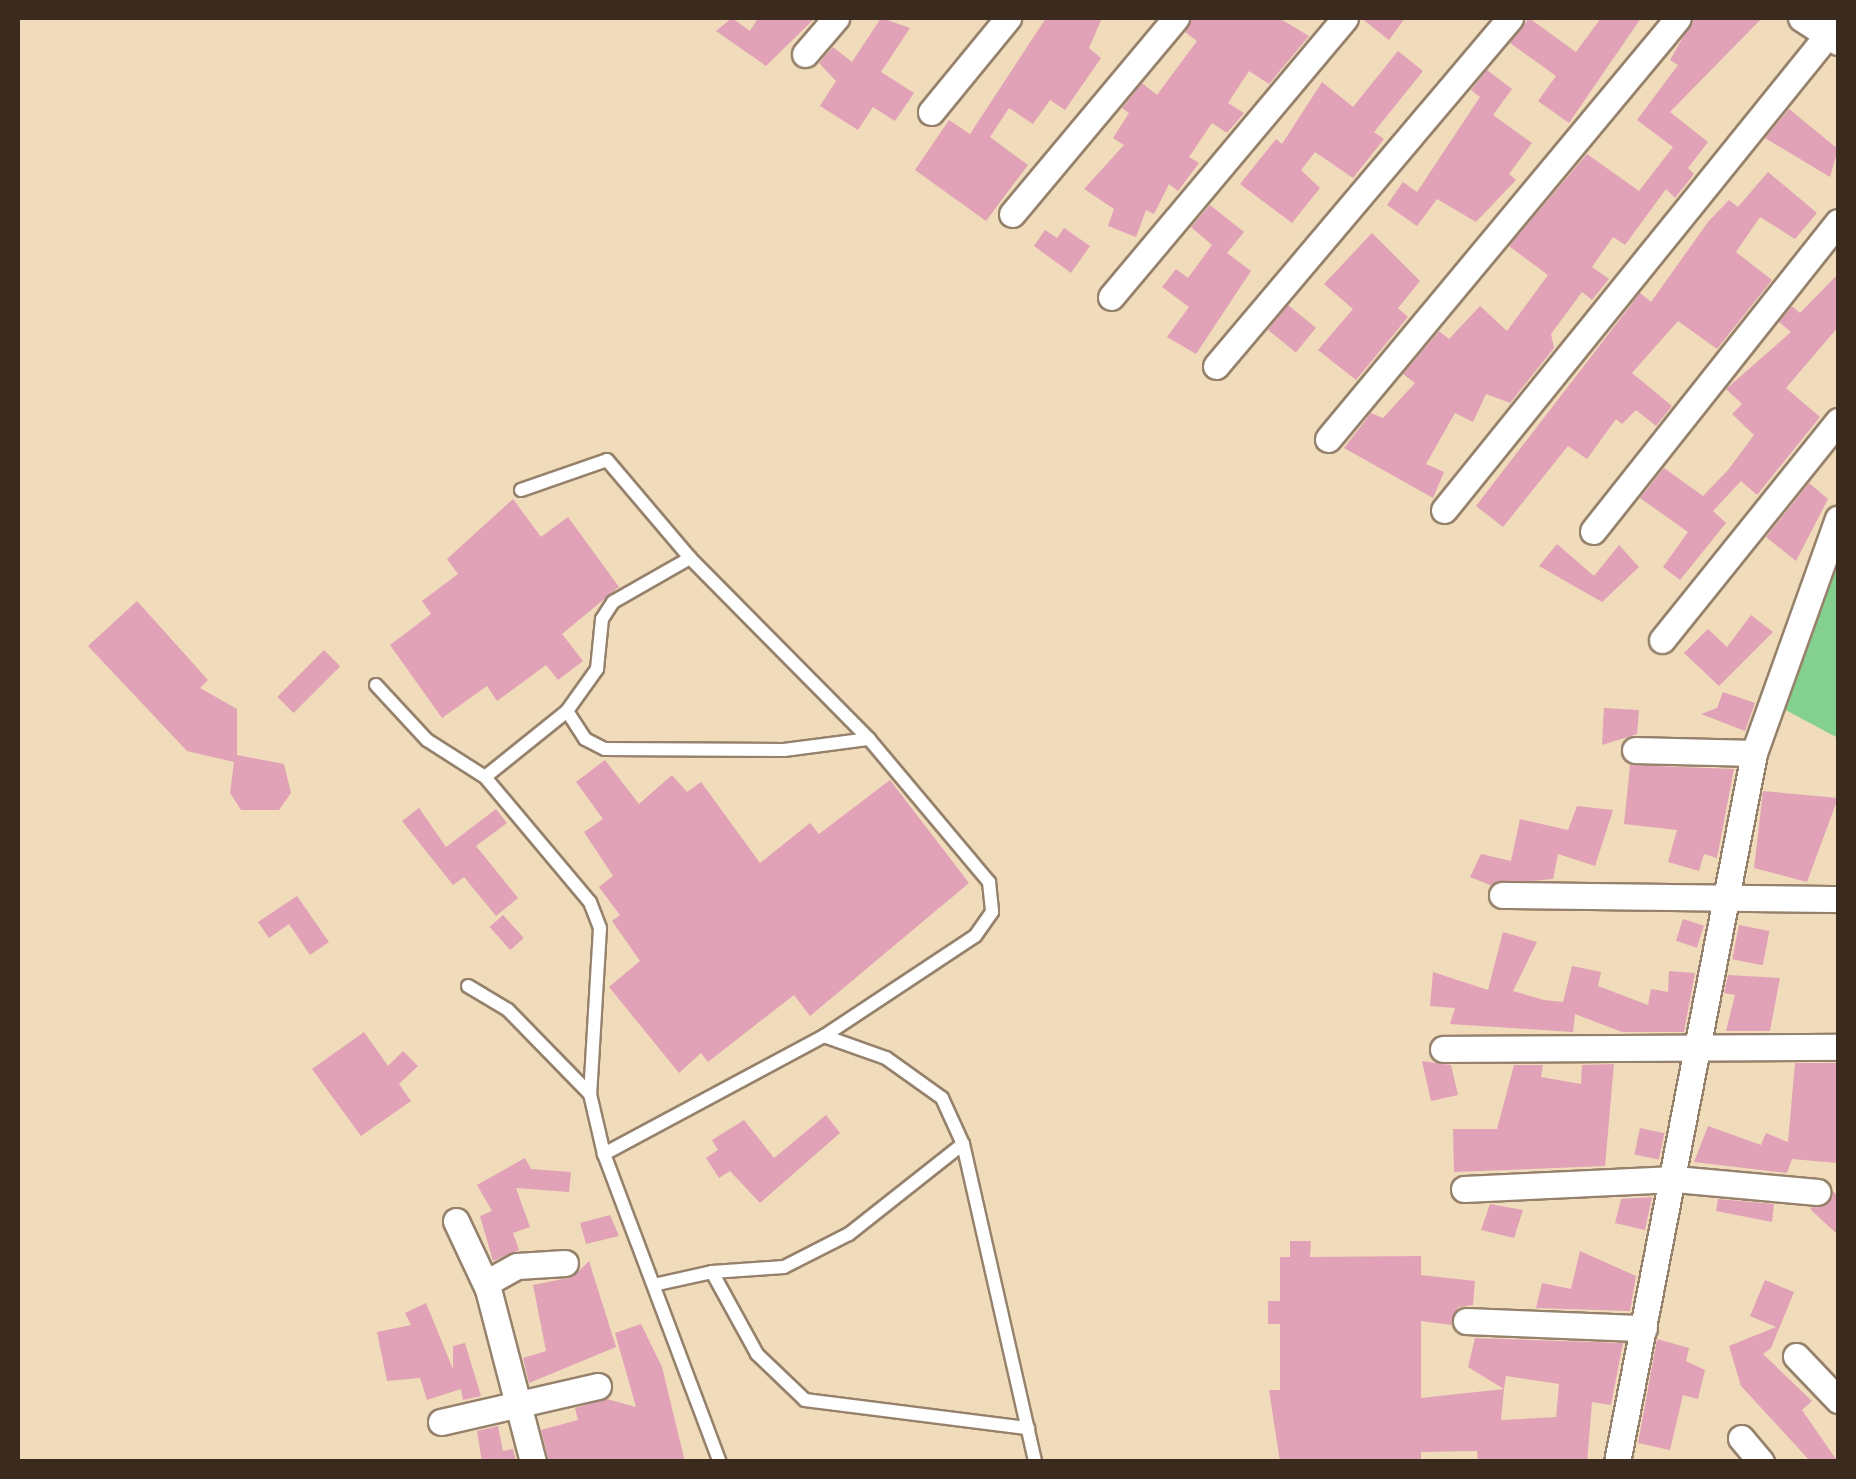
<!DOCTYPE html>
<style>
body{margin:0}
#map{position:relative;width:1856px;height:1479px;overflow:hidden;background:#f0dbba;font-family:"Architects Daughter",sans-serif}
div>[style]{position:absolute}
.green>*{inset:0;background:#84d18f}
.building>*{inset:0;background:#e1a2b7;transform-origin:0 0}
.roads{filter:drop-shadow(2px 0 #96826c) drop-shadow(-2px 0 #96826c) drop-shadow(0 2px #96826c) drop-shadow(0 -2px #96826c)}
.lane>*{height:12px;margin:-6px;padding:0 6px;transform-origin:6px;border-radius:6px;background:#fff}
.street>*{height:25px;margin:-12.5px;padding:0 12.5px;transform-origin:12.5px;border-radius:12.5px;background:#fff}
span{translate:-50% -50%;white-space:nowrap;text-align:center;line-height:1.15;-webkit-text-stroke:10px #fff;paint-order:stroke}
.frame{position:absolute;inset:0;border:20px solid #3b2a1e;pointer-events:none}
</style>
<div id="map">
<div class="green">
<div style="clip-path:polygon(1838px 553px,1838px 738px,1778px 706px)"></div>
</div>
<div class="building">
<div style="clip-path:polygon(732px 18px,750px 31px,758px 18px,815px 18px,766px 66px,716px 31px)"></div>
<div style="clip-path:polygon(881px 18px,910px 28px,881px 72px,914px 93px,895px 121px,873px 107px,858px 130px,820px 106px,836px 81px,819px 63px,833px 47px,852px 62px)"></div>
<div style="clip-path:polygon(1046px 18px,1102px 18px,1089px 48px,1101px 58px,1065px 110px,1050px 100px,1033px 124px,1009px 108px,990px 137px,1028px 165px,986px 221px,915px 170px,949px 120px,970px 134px)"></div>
<div style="clip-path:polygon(1192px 18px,1279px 18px,1309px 36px,1269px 84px,1249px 71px,1228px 103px,1244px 113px,1227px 133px,1212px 123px,1189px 157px,1199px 163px,1178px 191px,1169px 184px,1154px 214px,1146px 210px,1136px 237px,1108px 226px,1114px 209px,1084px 189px,1124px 145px,1113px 138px,1129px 113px,1122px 108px,1142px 83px,1157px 95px,1197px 41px,1185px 32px)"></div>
<div style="clip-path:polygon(1361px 18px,1405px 18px,1389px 40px)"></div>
<div style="clip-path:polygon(1529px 18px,1576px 52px,1601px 18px,1641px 18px,1569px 123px,1538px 101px,1556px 76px,1510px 43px)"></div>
<div style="clip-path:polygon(1694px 18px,1762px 18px,1670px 112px,1708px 142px,1688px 168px,1694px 174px,1675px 198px,1666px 189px,1625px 245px,1613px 237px,1592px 267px,1609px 279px,1592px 300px,1582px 292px,1551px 334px,1554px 348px,1510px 403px,1486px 394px,1473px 422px,1455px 413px,1426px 464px,1444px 472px,1433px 498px,1344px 448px,1371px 413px,1383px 418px,1415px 383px,1403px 374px,1439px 331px,1449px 339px,1480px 306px,1507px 331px,1548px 275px,1509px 246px,1587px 154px,1639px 191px,1673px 147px,1637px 120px,1678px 65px,1670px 60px)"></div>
<div style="clip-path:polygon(1398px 51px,1423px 71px,1374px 132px,1384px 139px,1353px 178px,1315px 152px,1301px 170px,1320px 188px,1292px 223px,1240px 184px,1276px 139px,1282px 144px,1322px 82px,1353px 107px)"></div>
<div style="clip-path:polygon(1487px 70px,1512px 89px,1493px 115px,1532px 143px,1509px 174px,1516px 180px,1476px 222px,1437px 199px,1417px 226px,1387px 205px,1403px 182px,1417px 192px,1480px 97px,1471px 90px)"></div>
<div style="clip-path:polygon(1789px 109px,1838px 149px,1830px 177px,1765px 138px)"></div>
<div style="clip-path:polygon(1768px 172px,1817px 213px,1795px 239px,1760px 217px,1736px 252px,1772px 280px,1717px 349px,1678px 321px,1632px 373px,1672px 406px,1656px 426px,1636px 410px,1622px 424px,1616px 419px,1587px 459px,1568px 446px,1503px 527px,1476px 506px,1640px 293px,1651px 302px,1708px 222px,1729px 200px,1738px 207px)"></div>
<div style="clip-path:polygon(1210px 205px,1244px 232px,1227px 253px,1251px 271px,1196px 354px,1167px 337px,1189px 307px,1162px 287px,1176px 269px,1188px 278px,1212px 245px,1191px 227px)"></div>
<div style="clip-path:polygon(1064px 228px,1090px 246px,1071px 273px,1034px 246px,1045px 230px,1057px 238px)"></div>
<div style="clip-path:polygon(1372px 233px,1420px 281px,1398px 308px,1408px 317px,1356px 380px,1318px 350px,1353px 309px,1324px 284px)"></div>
<div style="clip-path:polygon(1838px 274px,1838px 327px,1786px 388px,1820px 417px,1757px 495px,1741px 481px,1713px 511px,1726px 523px,1680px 580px,1663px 567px,1688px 532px,1640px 498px,1664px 468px,1703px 496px,1728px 470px,1754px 435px,1732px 414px,1742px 404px,1726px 389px,1791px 332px,1779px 322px,1792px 306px,1800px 313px)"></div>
<div style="left:1288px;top:305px;width:36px;height:32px;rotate:39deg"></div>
<div style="clip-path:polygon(1809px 483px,1828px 499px,1796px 561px,1766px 537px)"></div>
<div style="clip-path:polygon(513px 499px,541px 537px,568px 517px,619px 587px,562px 634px,583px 661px,558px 680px,546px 665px,497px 701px,487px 686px,442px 718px,390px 645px,431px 614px,422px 601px,458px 574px,447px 559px)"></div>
<div style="clip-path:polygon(1557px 544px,1594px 576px,1619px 545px,1639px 567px,1602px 602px,1539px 566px)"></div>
<div style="clip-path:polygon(137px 601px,208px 680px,200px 688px,237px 709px,237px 755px,284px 764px,291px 793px,279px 810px,241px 810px,230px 793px,234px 762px,187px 751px,88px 646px)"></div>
<div style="clip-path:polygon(1751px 615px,1773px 632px,1719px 686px,1684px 653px,1708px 629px,1727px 647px)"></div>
<div style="left:324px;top:650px;width:23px;height:66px;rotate:45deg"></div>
<div style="clip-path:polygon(1723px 692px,1755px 703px,1745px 731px,1701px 714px,1717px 708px)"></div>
<div style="clip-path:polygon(1604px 708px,1639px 710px,1637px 734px,1602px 745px)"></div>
<div style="clip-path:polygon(605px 760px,639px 804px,672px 775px,687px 792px,701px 782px,760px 863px,810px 823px,819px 834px,890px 780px,969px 883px,810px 1016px,794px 995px,708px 1062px,701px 1053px,679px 1073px,609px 987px,640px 961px,612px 921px,620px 915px,599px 887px,613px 876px,584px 832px,603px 819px,576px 782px)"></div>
<div style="clip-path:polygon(1630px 765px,1734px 769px,1717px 858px,1704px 854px,1699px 871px,1668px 862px,1677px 830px,1624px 824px)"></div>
<div style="clip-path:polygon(1763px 791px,1838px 798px,1807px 882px,1754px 868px)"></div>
<div style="clip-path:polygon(1577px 806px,1613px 810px,1595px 866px,1558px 854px,1553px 879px,1490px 885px,1470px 877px,1481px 854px,1511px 861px,1520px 819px,1568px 830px)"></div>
<div style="clip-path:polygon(419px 808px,446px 847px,496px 809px,507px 823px,476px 846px,518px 898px,496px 916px,464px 877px,453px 885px,402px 821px)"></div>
<div style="clip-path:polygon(297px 896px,329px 942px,310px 955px,289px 924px,269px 938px,258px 922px)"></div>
<div style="left:503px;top:915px;width:31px;height:18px;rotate:48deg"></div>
<div style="left:1683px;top:919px;width:22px;height:23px;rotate:18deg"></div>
<div style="left:1739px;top:925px;width:31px;height:35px;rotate:11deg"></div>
<div style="clip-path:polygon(1503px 932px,1537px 942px,1513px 991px,1544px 1000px,1563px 1002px,1572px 966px,1601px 972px,1598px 986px,1648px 1005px,1651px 989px,1668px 992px,1669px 971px,1695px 973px,1684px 1032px,1622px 1032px,1575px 1014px,1573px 1032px,1450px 1024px,1455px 1008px,1430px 1006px,1433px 972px,1488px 990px)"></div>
<div style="clip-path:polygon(1728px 975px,1780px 978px,1770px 1031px,1726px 1031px,1735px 995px,1724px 993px)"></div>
<div style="clip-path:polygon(364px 1032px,388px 1066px,403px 1051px,418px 1066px,399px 1084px,411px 1101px,361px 1136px,312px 1069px)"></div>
<div style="clip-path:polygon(1422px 1061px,1451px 1065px,1458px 1095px,1431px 1101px)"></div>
<div style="clip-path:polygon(1795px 1063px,1838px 1063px,1838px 1163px,1792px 1159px,1787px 1173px,1694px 1162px,1708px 1126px,1761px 1145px,1766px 1133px,1788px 1142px)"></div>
<div style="clip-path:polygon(1614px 1064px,1605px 1166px,1454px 1172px,1453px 1129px,1497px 1129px,1514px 1065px,1543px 1065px,1541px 1077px,1581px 1084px,1582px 1065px)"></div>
<div style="clip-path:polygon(826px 1115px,840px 1133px,760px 1203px,730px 1171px,719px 1178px,706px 1158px,718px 1150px,712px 1140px,744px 1120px,774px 1158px)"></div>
<div style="left:1640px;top:1128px;width:25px;height:27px;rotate:12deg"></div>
<div style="clip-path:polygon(525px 1158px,531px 1169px,571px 1172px,569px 1192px,516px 1188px,530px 1227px,513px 1233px,519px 1250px,493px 1261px,480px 1216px,492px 1211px,477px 1185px)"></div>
<div style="clip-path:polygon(1833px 1191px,1838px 1196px,1838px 1235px,1810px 1209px)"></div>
<div style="clip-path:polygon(1652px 1197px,1645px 1230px,1615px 1223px,1621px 1199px)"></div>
<div style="clip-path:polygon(1718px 1199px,1774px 1204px,1772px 1222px,1716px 1211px)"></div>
<div style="clip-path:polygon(1490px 1204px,1523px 1210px,1514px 1238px,1481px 1230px)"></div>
<div style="clip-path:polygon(610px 1215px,619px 1236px,586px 1244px,580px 1223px)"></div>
<div style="clip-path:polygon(1290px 1241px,1311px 1241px,1310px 1257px,1421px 1256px,1421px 1275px,1475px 1281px,1473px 1305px,1458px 1307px,1451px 1325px,1421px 1321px,1421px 1398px,1504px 1389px,1501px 1420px,1556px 1417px,1559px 1384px,1506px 1376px,1504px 1389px,1468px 1367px,1475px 1338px,1623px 1343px,1611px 1405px,1592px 1402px,1587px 1462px,1478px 1461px,1477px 1451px,1421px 1452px,1421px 1462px,1280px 1462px,1269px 1390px,1280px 1390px,1280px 1324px,1268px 1324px,1268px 1301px,1280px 1301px,1280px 1257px,1290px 1257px)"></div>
<div style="clip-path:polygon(1580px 1251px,1636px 1276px,1630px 1311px,1536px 1308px,1542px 1283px,1571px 1289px)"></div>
<div style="clip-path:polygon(589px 1261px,616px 1347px,529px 1383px,523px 1358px,546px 1351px,533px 1285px,573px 1277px)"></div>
<div style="clip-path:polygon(1765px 1280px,1794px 1292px,1771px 1348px,1763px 1354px,1812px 1401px,1802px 1410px,1838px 1462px,1811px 1462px,1741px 1386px,1729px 1346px,1776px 1327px,1750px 1316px)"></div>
<div style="clip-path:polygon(426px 1303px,453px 1369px,453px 1346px,465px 1343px,481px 1396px,463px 1400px,461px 1389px,427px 1400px,420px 1378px,387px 1381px,377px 1332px,411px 1325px,405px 1313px)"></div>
<div style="clip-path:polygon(641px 1324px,662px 1367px,685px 1462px,549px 1462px,541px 1430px,578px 1420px,575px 1408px,607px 1399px,636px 1407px,615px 1333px)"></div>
<div style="clip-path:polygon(1657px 1339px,1689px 1348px,1686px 1361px,1705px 1370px,1698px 1399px,1683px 1395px,1670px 1450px,1638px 1443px)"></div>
<div style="clip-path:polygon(498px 1426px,503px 1451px,513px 1449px,516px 1462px,482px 1462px,477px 1431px)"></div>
</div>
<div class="roads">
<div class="lane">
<div style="left:521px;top:490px;width:91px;rotate:-19.2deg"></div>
<div style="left:607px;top:460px;width:128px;rotate:49.7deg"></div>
<div style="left:376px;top:685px;width:75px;rotate:47.2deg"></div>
<div style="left:427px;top:740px;width:69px;rotate:32.5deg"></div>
<div style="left:485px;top:777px;width:163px;rotate:50deg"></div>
<div style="left:590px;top:902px;width:28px;rotate:69deg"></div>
<div style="left:600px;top:928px;width:166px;rotate:93.4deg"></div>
<div style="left:590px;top:1094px;width:62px;rotate:76.9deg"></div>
<div style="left:604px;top:1154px;width:329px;rotate:69.4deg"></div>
<div style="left:567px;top:711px;width:52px;rotate:-54.5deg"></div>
<div style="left:597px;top:669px;width:50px;rotate:-84.3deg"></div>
<div style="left:602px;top:619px;width:20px;rotate:-57deg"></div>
<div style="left:613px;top:602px;width:89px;rotate:-29.7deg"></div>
<div style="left:690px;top:558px;width:255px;rotate:45.3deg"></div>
<div style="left:869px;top:739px;width:187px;rotate:50deg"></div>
<div style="left:989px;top:882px;width:30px;rotate:84deg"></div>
<div style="left:992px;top:912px;width:29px;rotate:125deg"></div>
<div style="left:975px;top:936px;width:181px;rotate:146.5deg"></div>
<div style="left:824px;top:1036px;width:250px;rotate:151.8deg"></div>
<div style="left:485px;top:777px;width:105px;rotate:-38.8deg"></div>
<div style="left:567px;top:711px;width:33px;rotate:57deg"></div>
<div style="left:585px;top:739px;width:22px;rotate:27deg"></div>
<div style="left:605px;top:749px;width:179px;rotate:0.3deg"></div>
<div style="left:784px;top:750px;width:86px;rotate:-7.4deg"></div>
<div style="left:468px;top:986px;width:47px;rotate:31deg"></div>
<div style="left:508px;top:1010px;width:117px;rotate:45.7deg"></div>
<div style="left:824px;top:1036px;width:66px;rotate:19.5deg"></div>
<div style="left:886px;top:1058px;width:69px;rotate:35.5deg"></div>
<div style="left:942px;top:1098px;width:51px;rotate:65.5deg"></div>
<div style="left:963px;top:1144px;width:326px;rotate:77.2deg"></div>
<div style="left:712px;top:1272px;width:72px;rotate:-4deg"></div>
<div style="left:784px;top:1267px;width:73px;rotate:-26.9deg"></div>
<div style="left:849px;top:1234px;width:145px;rotate:-38.3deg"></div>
<div style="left:658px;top:1284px;width:55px;rotate:-12.5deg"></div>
<div style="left:712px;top:1272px;width:94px;rotate:61.2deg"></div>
<div style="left:757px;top:1354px;width:66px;rotate:43.8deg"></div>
<div style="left:805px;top:1400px;width:225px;rotate:7.2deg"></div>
</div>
<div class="street">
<div style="left:1801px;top:18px;width:44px;rotate:33deg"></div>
<div style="left:805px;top:54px;width:48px;rotate:-49.3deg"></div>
<div style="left:931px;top:112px;width:122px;rotate:-50.7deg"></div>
<div style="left:1012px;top:214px;width:256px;rotate:-50.1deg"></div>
<div style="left:1111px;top:297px;width:364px;rotate:-50deg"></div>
<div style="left:1216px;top:366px;width:456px;rotate:-49.8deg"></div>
<div style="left:1328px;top:439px;width:547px;rotate:-50.26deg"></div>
<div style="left:1444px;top:510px;width:627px;rotate:-51.08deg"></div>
<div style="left:1593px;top:531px;width:394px;rotate:-51.6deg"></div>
<div style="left:1662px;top:640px;width:281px;rotate:-51.2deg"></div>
<div style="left:1635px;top:750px;width:119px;rotate:1.4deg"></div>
<div style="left:1502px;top:895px;width:336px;rotate:0.7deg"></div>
<div style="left:1443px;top:1049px;width:395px;rotate:-0.3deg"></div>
<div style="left:1464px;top:1189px;width:211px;rotate:-2.7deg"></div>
<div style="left:1675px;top:1179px;width:143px;rotate:5.2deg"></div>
<div style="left:456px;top:1221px;width:75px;rotate:64.8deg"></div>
<div style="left:488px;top:1289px;width:179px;rotate:75.4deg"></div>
<div style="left:486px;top:1283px;width:35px;rotate:-29deg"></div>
<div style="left:517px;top:1266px;width:48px;rotate:-3.6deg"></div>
<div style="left:1466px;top:1321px;width:178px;rotate:2.3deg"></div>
<div style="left:1796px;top:1356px;width:61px;rotate:46.3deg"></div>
<div style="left:441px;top:1422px;width:161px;rotate:-12.9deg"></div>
<div style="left:1741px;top:1438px;width:31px;rotate:50deg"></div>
<div style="left:1617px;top:1462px;width:722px;rotate:-79.06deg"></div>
<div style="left:1754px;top:753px;width:249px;rotate:-70.3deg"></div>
</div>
</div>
<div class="frame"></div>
</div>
